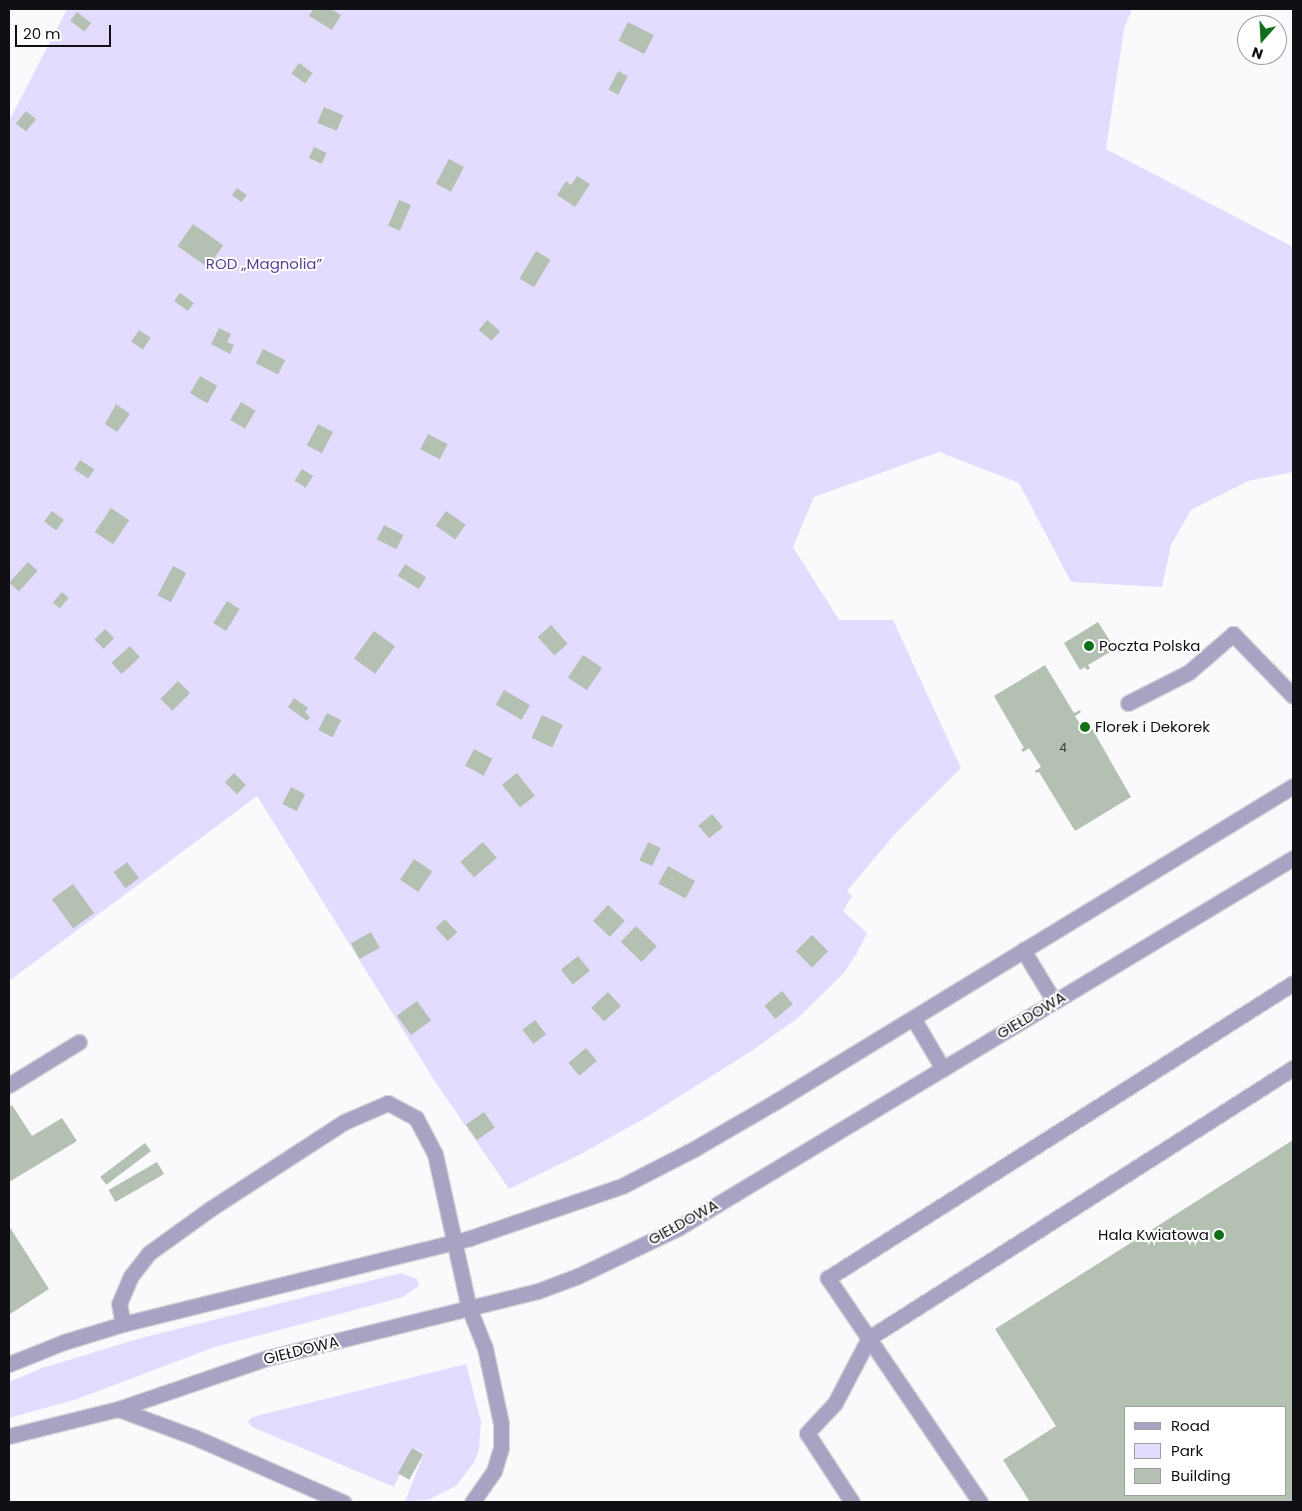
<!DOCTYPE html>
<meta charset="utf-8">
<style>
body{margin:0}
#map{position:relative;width:1302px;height:1511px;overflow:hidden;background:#fafafd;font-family:Poppins,sans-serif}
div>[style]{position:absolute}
.green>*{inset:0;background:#e3dcff}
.building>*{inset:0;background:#b3c0b2;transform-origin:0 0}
.roads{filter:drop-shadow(1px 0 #d5d4d8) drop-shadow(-1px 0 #d5d4d8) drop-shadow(0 1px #d5d4d8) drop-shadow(0 -1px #d5d4d8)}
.minor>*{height:15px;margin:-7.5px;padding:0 7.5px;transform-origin:7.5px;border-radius:7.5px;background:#a9a3c3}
.dots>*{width:14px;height:14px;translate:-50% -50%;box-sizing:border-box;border:2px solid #fff;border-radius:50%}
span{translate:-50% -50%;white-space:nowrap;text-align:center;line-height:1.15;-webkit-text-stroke:4px #fff;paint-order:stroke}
.number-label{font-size:12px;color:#393b3c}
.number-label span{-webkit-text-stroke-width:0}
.park-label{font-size:15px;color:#593f94}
.poi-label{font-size:15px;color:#100f14}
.left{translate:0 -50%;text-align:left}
.right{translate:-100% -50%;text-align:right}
.street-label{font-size:15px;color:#100f14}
.frame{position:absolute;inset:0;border:10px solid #100f14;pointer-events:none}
.legend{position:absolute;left:1124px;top:1406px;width:162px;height:90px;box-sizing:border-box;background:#fff;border:1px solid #9f9fa1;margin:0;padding:6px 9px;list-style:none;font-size:15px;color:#100f14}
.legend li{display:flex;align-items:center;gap:10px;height:25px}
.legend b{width:25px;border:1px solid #9f9fa1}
.north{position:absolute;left:1237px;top:15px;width:50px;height:50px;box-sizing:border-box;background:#fff;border:1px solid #9f9fa1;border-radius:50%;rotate:199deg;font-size:14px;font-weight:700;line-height:20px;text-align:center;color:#100f14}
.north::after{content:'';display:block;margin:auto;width:18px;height:22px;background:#116e1a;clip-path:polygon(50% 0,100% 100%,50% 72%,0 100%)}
.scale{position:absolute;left:15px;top:25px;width:96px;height:22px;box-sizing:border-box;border:2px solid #100f14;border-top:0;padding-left:6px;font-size:15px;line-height:18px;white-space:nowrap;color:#100f14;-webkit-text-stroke:4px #fff;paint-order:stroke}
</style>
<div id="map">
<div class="green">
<div style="clip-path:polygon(67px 9px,1132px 9px,1124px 29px,1106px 149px,1293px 247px,1293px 472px,1248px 481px,1191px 510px,1171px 545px,1162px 587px,1071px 582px,1019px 483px,939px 452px,814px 497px,793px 547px,839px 620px,893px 620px,961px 768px,894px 835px,847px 891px,852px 896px,843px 911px,867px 933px,857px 953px,843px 974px,798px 1018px,753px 1050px,645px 1118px,581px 1154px,509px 1189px,436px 1083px,257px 796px,9px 981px,9px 121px)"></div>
<div style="clip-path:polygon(401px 1273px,417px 1279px,419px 1286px,403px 1297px,215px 1347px,77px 1399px,9px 1418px,9px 1382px,42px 1368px,141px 1338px)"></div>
<div style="clip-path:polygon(466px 1364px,481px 1421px,479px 1449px,475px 1461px,456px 1486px,428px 1500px,405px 1501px,424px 1453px,412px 1448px,394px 1487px,252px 1427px,248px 1422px,251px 1418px,260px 1415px)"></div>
</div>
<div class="building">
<div style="clip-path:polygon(313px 9px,331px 9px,341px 15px,332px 30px,309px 16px)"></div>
<div style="left:77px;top:12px;width:18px;height:11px;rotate:38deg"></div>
<div style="left:628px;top:22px;width:29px;height:21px;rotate:27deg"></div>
<div style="left:299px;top:63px;width:17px;height:13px;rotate:36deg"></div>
<div style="left:618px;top:71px;width:11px;height:21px;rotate:27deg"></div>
<div style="left:324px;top:107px;width:21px;height:17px;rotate:23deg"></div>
<div style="left:26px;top:111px;width:13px;height:16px;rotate:39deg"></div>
<div style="left:314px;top:147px;width:14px;height:12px;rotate:25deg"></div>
<div style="left:449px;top:159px;width:17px;height:28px;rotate:28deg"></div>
<div style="clip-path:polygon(577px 176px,590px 184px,575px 207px,557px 195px,566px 181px,571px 185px)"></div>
<div style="left:237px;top:188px;width:12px;height:9px;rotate:35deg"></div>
<div style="left:399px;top:200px;width:13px;height:28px;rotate:23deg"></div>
<div style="left:193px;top:224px;width:37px;height:27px;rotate:35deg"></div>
<div style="left:536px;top:251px;width:17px;height:32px;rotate:31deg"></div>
<div style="left:180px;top:293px;width:17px;height:10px;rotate:36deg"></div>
<div style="left:487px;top:320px;width:17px;height:13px;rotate:40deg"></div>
<div style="clip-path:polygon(219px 328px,231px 334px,227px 342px,234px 345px,230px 354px,211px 344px)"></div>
<div style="left:139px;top:330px;width:14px;height:14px;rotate:34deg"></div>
<div style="left:263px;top:349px;width:25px;height:16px;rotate:27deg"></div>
<div style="left:200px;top:376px;width:20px;height:20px;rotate:30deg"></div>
<div style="left:241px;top:402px;width:17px;height:21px;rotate:31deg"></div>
<div style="clip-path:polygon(116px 404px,130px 414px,117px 432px,105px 424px)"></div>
<div style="left:318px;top:424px;width:17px;height:24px;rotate:28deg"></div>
<div style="left:428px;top:434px;width:22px;height:17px;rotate:27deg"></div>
<div style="left:80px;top:460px;width:17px;height:11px;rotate:33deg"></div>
<div style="left:302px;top:469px;width:13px;height:14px;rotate:32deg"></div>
<div style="left:111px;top:508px;width:22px;height:29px;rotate:34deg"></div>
<div style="left:52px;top:511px;width:15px;height:13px;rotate:37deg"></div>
<div style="left:446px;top:511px;width:24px;height:18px;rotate:35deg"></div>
<div style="left:384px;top:525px;width:22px;height:16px;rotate:27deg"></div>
<div style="left:28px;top:562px;width:13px;height:28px;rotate:42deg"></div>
<div style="left:405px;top:564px;width:25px;height:14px;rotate:32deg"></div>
<div style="left:173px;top:566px;width:15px;height:33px;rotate:28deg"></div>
<div style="left:62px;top:592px;width:9px;height:14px;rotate:41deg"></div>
<div style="left:227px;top:601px;width:15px;height:26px;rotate:32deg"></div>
<div style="clip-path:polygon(1098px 622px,1115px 649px,1088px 665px,1090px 669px,1087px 670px,1085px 667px,1080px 670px,1064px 643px)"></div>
<div style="left:551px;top:625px;width:25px;height:18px;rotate:48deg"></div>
<div style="left:105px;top:629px;width:13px;height:15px;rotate:45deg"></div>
<div style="left:374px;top:631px;width:26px;height:34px;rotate:36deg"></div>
<div style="left:130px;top:646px;width:15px;height:25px;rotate:48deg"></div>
<div style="left:583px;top:655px;width:23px;height:27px;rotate:34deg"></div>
<div style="clip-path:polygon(1045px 665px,1074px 713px,1080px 710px,1081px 712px,1075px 716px,1083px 729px,1090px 725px,1131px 797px,1075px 831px,1039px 772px,1036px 773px,1035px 771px,1041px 767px,1029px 748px,1023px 752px,1021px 749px,1024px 748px,994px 696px)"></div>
<div style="left:178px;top:681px;width:17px;height:25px;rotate:45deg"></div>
<div style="left:504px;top:690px;width:30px;height:17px;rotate:30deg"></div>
<div style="clip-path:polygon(294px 698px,308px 708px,305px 712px,310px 717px,307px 721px,288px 707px)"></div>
<div style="left:327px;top:713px;width:16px;height:19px;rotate:27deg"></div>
<div style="left:542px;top:715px;width:23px;height:25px;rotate:25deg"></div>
<div style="left:474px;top:749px;width:21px;height:19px;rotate:28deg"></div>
<div style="left:234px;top:773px;width:17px;height:13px;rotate:45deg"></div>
<div style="left:517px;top:773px;width:29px;height:19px;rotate:52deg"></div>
<div style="left:291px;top:787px;width:16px;height:19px;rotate:27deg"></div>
<div style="left:712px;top:814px;width:17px;height:18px;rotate:50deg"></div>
<div style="left:483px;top:842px;width:21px;height:30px;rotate:49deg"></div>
<div style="left:648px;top:842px;width:14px;height:20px;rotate:25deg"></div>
<div style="left:414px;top:859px;width:22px;height:25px;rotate:34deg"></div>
<div style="left:127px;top:862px;width:20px;height:17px;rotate:53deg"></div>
<div style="left:668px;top:866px;width:31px;height:20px;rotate:29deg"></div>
<div style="left:73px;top:884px;width:36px;height:26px;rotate:54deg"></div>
<div style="left:608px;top:905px;width:23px;height:22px;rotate:43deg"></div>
<div style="left:445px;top:919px;width:18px;height:13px;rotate:47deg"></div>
<div style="left:636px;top:926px;width:29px;height:22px;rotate:44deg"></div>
<div style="left:371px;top:932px;width:18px;height:23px;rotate:61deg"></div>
<div style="left:812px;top:935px;width:23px;height:23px;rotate:45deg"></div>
<div style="left:578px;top:956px;width:19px;height:22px;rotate:51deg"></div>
<div style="left:782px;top:991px;width:17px;height:23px;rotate:50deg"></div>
<div style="left:608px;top:992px;width:19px;height:23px;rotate:47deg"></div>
<div style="left:417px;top:1001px;width:24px;height:25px;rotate:54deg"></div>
<div style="left:535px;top:1020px;width:18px;height:16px;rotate:52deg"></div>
<div style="left:586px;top:1048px;width:17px;height:23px;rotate:50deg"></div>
<div style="clip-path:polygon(12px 1105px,32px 1136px,62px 1118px,77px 1141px,9px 1182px,9px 1107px)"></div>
<div style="left:484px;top:1112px;width:19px;height:22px;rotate:55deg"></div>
<div style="clip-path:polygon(evenodd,1293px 1140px,1293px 1502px,1030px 1502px,1003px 1460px,1056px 1426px,995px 1329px,1293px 1140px,1126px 1407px,1286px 1407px,1286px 1495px,1126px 1495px,1126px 1407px)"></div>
<div style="left:145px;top:1143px;width:10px;height:56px;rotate:53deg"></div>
<div style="left:157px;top:1162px;width:14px;height:56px;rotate:60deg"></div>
<div style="clip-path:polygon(9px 1226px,49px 1289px,10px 1314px,9px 1312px)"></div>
<div style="left:412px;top:1448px;width:13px;height:29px;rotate:29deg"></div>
</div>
<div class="roads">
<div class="minor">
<div style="left:1128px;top:703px;width:68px;rotate:-26.9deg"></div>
<div style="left:1189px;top:672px;width:58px;rotate:-40.8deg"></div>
<div style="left:1233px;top:634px;width:86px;rotate:45.9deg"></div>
<div style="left:1023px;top:950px;width:60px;rotate:58.7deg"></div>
<div style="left:913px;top:1018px;width:59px;rotate:59.5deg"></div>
<div style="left:9px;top:1085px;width:82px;rotate:-31.6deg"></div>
<div style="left:123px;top:1324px;width:20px;rotate:-101deg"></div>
<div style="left:119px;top:1304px;width:30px;rotate:-67deg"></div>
<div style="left:131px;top:1276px;width:29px;rotate:-52deg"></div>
<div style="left:149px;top:1253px;width:75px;rotate:-35.8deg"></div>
<div style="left:210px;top:1209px;width:160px;rotate:-33deg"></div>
<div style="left:344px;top:1122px;width:48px;rotate:-23.4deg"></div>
<div style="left:388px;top:1103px;width:32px;rotate:28deg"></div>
<div style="left:416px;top:1118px;width:41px;rotate:62.2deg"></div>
<div style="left:435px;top:1154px;width:158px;rotate:77.6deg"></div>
<div style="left:469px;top:1308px;width:43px;rotate:68.2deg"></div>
<div style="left:485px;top:1348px;width:77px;rotate:78deg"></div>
<div style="left:501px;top:1423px;width:25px;rotate:90deg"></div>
<div style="left:501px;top:1448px;width:24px;rotate:107deg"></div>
<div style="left:494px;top:1471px;width:38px;rotate:125deg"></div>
<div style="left:9px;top:1364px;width:59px;rotate:-21.8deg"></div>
<div style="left:64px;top:1342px;width:62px;rotate:-17deg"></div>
<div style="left:123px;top:1324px;width:357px;rotate:-13.9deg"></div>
<div style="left:470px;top:1238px;width:161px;rotate:-18.9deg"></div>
<div style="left:622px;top:1186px;width:81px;rotate:-27.2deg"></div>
<div style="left:694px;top:1149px;width:94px;rotate:-30.1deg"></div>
<div style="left:775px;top:1102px;width:607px;rotate:-31.38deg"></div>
<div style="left:118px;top:1409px;width:81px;rotate:20.2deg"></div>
<div style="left:194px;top:1437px;width:163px;rotate:23.6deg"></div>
<div style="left:9px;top:1436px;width:112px;rotate:-13.9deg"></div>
<div style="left:118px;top:1409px;width:157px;rotate:-18.9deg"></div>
<div style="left:267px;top:1358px;width:279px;rotate:-13.9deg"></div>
<div style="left:538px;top:1291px;width:43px;rotate:-20.6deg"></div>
<div style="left:578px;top:1276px;width:111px;rotate:-25.6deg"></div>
<div style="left:678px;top:1228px;width:718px;rotate:-31.03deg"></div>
<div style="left:852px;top:1502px;width:82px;rotate:-123.1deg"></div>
<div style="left:807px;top:1433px;width:41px;rotate:-47deg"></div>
<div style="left:835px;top:1403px;width:73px;rotate:-62.4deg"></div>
<div style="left:869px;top:1338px;width:503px;rotate:-32.49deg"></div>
<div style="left:980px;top:1502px;width:271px;rotate:-124.2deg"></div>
<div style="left:828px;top:1278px;width:551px;rotate:-32.39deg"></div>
</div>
</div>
<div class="dots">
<div style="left:1089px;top:646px;background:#116e1a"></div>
<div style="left:1085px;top:727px;background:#116e1a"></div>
<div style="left:1219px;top:1235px;background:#116e1a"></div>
</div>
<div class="number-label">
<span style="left:1063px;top:748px">4</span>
</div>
<div class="park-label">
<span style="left:264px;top:264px">ROD „Magnolia”</span>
</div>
<div class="poi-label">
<span class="left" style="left:1099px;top:646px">Poczta Polska</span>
<span class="left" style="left:1095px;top:727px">Florek i Dekorek</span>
<span class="right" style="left:1209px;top:1235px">Hala Kwiatowa</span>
</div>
<div class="street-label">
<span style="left:1031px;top:1015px;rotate:-31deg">GIEŁDOWA</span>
<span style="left:683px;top:1222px;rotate:-29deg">GIEŁDOWA</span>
<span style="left:301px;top:1350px;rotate:-14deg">GIEŁDOWA</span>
</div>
<div class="frame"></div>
<ul class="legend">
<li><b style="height:6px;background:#a9a3c3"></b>Road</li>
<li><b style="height:14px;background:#e3dcff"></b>Park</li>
<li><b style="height:14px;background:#b3c0b2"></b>Building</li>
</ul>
<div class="north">N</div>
<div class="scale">20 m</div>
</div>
